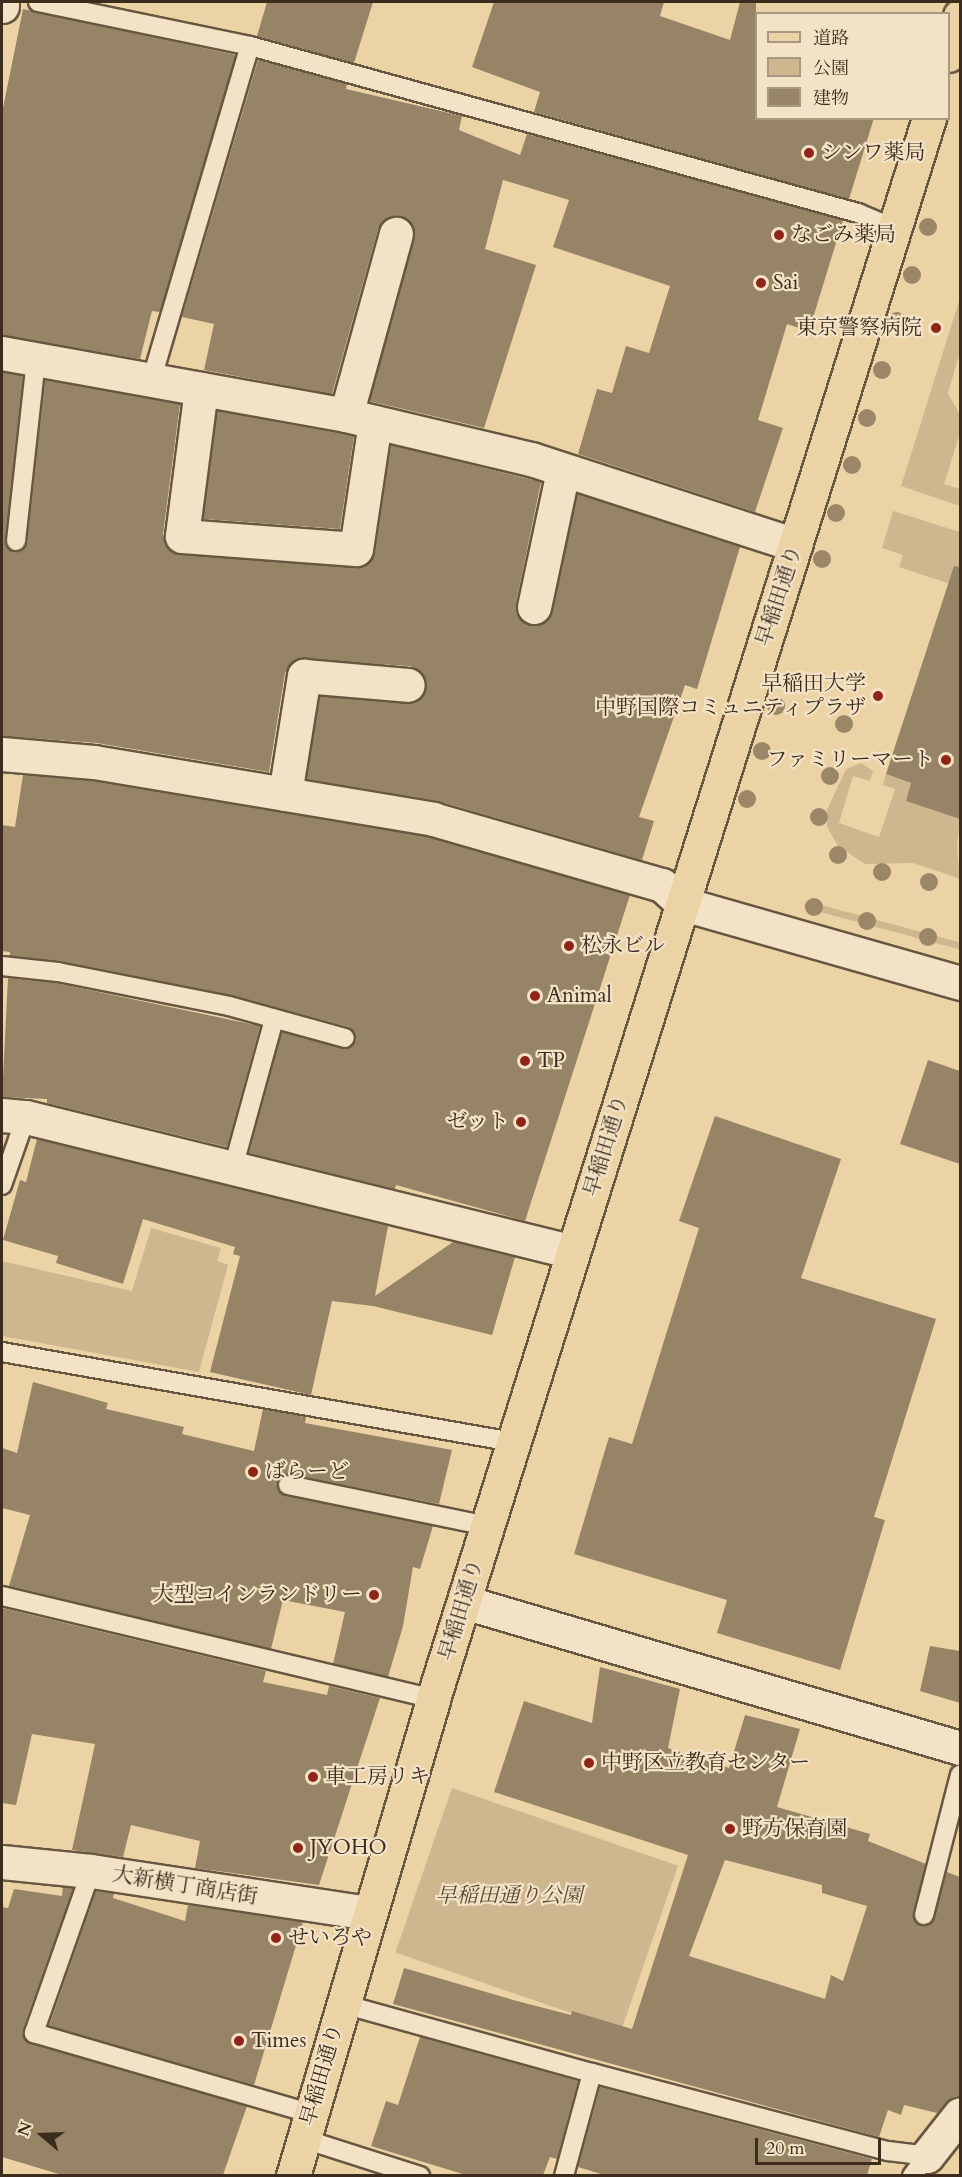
<!DOCTYPE html>
<meta charset="utf-8">
<style>
body{margin:0}
#map{position:relative;width:962px;height:2177px;overflow:hidden;background:#ecd3a6;font-family:Cardo,"Noto Serif JP",serif}
div>[style]{position:absolute}
.green>*{inset:0;background:#ceb78f;transform-origin:0 0}
.building>*{inset:0;background:#978365}
.roads{filter:drop-shadow(2px 0 #675640) drop-shadow(-2px 0 #675640) drop-shadow(0 2px #675640) drop-shadow(0 -2px #675640)}
.lane>*{height:18px;margin:-9px;padding:0 9px;transform-origin:9px;border-radius:9px;background:#f3e2c5}
.street>*{height:33px;margin:-16.5px;padding:0 16.5px;transform-origin:16.5px;border-radius:16.5px;background:#f3e2c5}
.secondary>*{height:33px;margin:-16.5px;padding:0 16.5px;transform-origin:16.5px;border-radius:16.5px;background:#f3e2c5}
.primary>*{height:33px;margin:-16.5px;padding:0 16.5px;transform-origin:16.5px;border-radius:16.5px;background:#ecd3a6}
.trees>*{width:18px;height:18px;margin:-9px;border-radius:50%;background:#9b8768}
.dots>*{width:16px;height:16px;translate:-50% -50%;box-sizing:border-box;border:3px solid #f3e2c5;border-radius:50%}
span{translate:-50% -50%;white-space:nowrap;text-align:center;line-height:1.15;-webkit-text-stroke:4.5px #f3e2c5;paint-order:stroke}
.poi-label{font-size:21px;color:#3b2c1e}
.left{translate:0 -50%;text-align:left}
.right{translate:-100% -50%;text-align:right}
.street-label{font-size:21px;color:#3b2c1e}
.park-label{font-size:21px;color:#584835;font-style:italic}
.frame{position:absolute;inset:0;border:3px solid #3b2c1e;pointer-events:none}
.legend{position:absolute;left:755px;top:12px;width:195px;height:108px;box-sizing:border-box;background:#f3e2c5;border:2px solid #a99982;margin:0;padding:8px 10px;list-style:none;font-size:18px;color:#3b2c1e}
.legend li{display:flex;align-items:center;gap:12px;height:30px}
.legend b{width:30px;border:2px solid #a99982}
.north{position:absolute;left:12px;top:2105px;width:60px;height:60px;-webkit-text-stroke:4px #f3e2c5;paint-order:stroke;rotate:289deg;font-size:16px;font-weight:700;line-height:24px;text-align:center;color:#3b2c1e}
.north::after{content:'';display:block;margin:auto;width:21px;height:27px;background:#3b2c1e;clip-path:polygon(50% 0,100% 100%,50% 72%,0 100%)}
.scale{position:absolute;left:755px;top:2138px;width:126px;height:27px;box-sizing:border-box;border:3px solid #3b2c1e;border-top:0;padding-left:8px;font-size:18px;line-height:21px;white-space:nowrap;color:#3b2c1e;-webkit-text-stroke:4px #f3e2c5;paint-order:stroke}
</style>
<div id="map">
<div class="green">
<div style="clip-path:polygon(960px 298px,960px 352px,948px 393px,960px 415px,960px 433px,944px 484px,960px 489px,960px 506px,901px 486px)"></div>
<div style="clip-path:polygon(893px 511px,960px 532px,960px 587px,899px 567px,903px 555px,882px 548px)"></div>
<div style="clip-path:polygon(861px 763px,873px 771px,870px 781px,853px 776px,839px 823px,879px 837px,895px 789px,883px 785px,886px 774px,911px 783px,906px 801px,960px 819px,957px 846px,960px 879px,913px 863px,865px 864px,838px 846px,827px 827px,827px 810px,846px 769px)"></div>
<div style="left:806px;top:901px;width:160px;height:7px;rotate:15deg"></div>
<div style="clip-path:polygon(151px 1228px,221px 1248px,217px 1261px,228px 1265px,199px 1372px,2px 1336px,2px 1261px,132px 1291px)"></div>
<div style="left:452px;top:1788px;width:239px;height:174px;rotate:19deg"></div>
</div>
<div class="building">
<div style="clip-path:polygon(267px 2px,373px 2px,354px 63px,257px 36px)"></div>
<div style="clip-path:polygon(494px 2px,664px 2px,660px 16px,730px 40px,740px 2px,756px 2px,756px 118px,874px 118px,849px 199px,534px 112px,540px 92px,472px 67px)"></div>
<div style="clip-path:polygon(23px 9px,236px 55px,160px 312px,152px 311px,140px 359px,2px 335px,2px 113px)"></div>
<div style="clip-path:polygon(258px 60px,347px 84px,346px 89px,462px 116px,459px 130px,520px 155px,527px 134px,843px 220px,809px 331px,787px 324px,758px 420px,783px 428px,755px 512px,578px 454px,597px 389px,612px 393px,626px 346px,649px 353px,670px 286px,553px 247px,569px 200px,503px 180px,485px 249px,536px 265px,484px 428px,369px 401px,414px 239px,410px 221px,400px 216px,383px 220px,378px 229px,332px 394px,204px 370px,214px 324px,182px 317px)"></div>
<div style="clip-path:polygon(2px 372px,23px 376px,5px 540px,14px 552px,21px 551px,27px 542px,45px 380px,180px 404px,163px 534px,165px 544px,180px 555px,364px 566px,375px 552px,391px 445px,541px 482px,516px 603px,516px 613px,530px 625px,540px 625px,552px 611px,577px 494px,740px 547px,697px 689px,685px 685px,639px 817px,654px 821px,642px 860px,438px 801px,306px 779px,320px 696px,415px 702px,427px 686px,419px 670px,410px 666px,296px 659px,285px 673px,269px 772px,97px 743px,2px 736px)"></div>
<div style="clip-path:polygon(217px 411px,354px 436px,340px 529px,203px 519px)"></div>
<div style="clip-path:polygon(954px 566px,960px 567px,960px 819px,906px 801px,911px 783px,886px 774px)"></div>
<div style="clip-path:polygon(23px 775px,92px 781px,429px 837px,630px 895px,525px 1221px,396px 1185px,395px 1189px,249px 1153px,282px 1032px,347px 1049px,356px 1040px,349px 1027px,231px 995px,60px 961px,10px 956px,10px 952px,2px 951px,2px 825px,15px 827px)"></div>
<div style="clip-path:polygon(8px 978px,56px 983px,260px 1026px,227px 1147px,47px 1103px,47px 1099px,2px 1097px)"></div>
<div style="clip-path:polygon(928px 1060px,960px 1071px,960px 1164px,900px 1144px)"></div>
<div style="clip-path:polygon(715px 1116px,841px 1159px,801px 1278px,936px 1319px,874px 1517px,885px 1520px,840px 1670px,717px 1633px,727px 1600px,574px 1554px,609px 1437px,632px 1444px,699px 1228px,679px 1221px)"></div>
<div style="clip-path:polygon(37px 1139px,388px 1226px,375px 1296px,453px 1242px,515px 1257px,492px 1335px,373px 1306px,332px 1301px,311px 1395px,210px 1372px,240px 1256px,233px 1254px,235px 1247px,143px 1219px,123px 1284px,56px 1263px,58px 1256px,3px 1240px,20px 1180px,26px 1182px)"></div>
<div style="clip-path:polygon(33px 1382px,108px 1403px,106px 1409px,184px 1427px,182px 1434px,254px 1451px,263px 1409px,306px 1417px,305px 1423px,452px 1450px,439px 1504px,290px 1474px,277px 1482px,278px 1489px,286px 1496px,433px 1526px,420px 1569px,413px 1567px,403px 1626px,388px 1677px,333px 1664px,345px 1612px,283px 1600px,271px 1649px,9px 1586px,30px 1515px,2px 1508px,2px 1448px,17px 1453px)"></div>
<div style="clip-path:polygon(2px 1608px,266px 1671px,263px 1682px,327px 1695px,329px 1686px,380px 1698px,319px 1885px,195px 1868px,200px 1841px,131px 1825px,123px 1857px,72px 1850px,95px 1744px,32px 1734px,16px 1805px,2px 1803px)"></div>
<div style="clip-path:polygon(930px 1646px,960px 1651px,960px 1703px,920px 1691px)"></div>
<div style="clip-path:polygon(evenodd,600px 1667px,680px 1689px,668px 1748px,729px 1768px,745px 1715px,800px 1729px,777px 1807px,870px 1834px,868px 1841px,926px 1864px,913px 1912px,917px 1923px,926px 1926px,932px 1922px,947px 1872px,960px 1877px,960px 2096px,953px 2097px,937px 2113px,904px 2105px,901px 2115px,888px 2110px,879px 2137px,393px 2004px,404px 1968px,513px 2000px,571px 2015px,572px 2011px,632px 2029px,688px 1855px,494px 1792px,524px 1701px,592px 1723px,600px 1667px,725px 1860px,822px 1885px,822px 1893px,867px 1906px,843px 1981px,831px 1975px,825px 1999px,689px 1956px,725px 1860px)"></div>
<div style="clip-path:polygon(63px 1887px,73px 1888px,23px 2029px,25px 2040px,247px 2106px,223px 2175px,62px 2175px,2px 2157px,2px 1907px,8px 1908px,14px 1889px,62px 1896px)"></div>
<div style="clip-path:polygon(96px 1891px,114px 1893px,113px 1898px,185px 1921px,188px 1905px,303px 1922px,254px 2085px,49px 2026px)"></div>
<div style="clip-path:polygon(420px 2037px,578px 2081px,557px 2159px,550px 2157px,543px 2175px,466px 2175px,371px 2146px,386px 2101px,398px 2105px)"></div>
<div style="clip-path:polygon(600px 2087px,872px 2159px,867px 2175px,604px 2175px,578px 2167px)"></div>
</div>
<div class="roads">
<div class="lane">
<div style="left:38px;top:2px;width:217px;rotate:11.7deg"></div>
<div style="left:250px;top:46px;width:631px;rotate:15.36deg"></div>
<div style="left:858px;top:213px;width:39px;rotate:23deg"></div>
<div style="left:152px;top:378px;width:346px;rotate:-73.6deg"></div>
<div style="left:16px;top:541px;width:183px;rotate:-83.7deg"></div>
<div style="left:2px;top:966px;width:56px;rotate:6.1deg"></div>
<div style="left:58px;top:972px;width:174px;rotate:11.2deg"></div>
<div style="left:229px;top:1006px;width:120px;rotate:15.4deg"></div>
<div style="left:233px;top:1168px;width:155px;rotate:-74.6deg"></div>
<div style="left:2px;top:1185px;width:72px;rotate:-70.6deg"></div>
<div style="left:2px;top:1352px;width:519px;rotate:9.99deg"></div>
<div style="left:288px;top:1485px;width:204px;rotate:11.6deg"></div>
<div style="left:2px;top:1596px;width:443px;rotate:13.4deg"></div>
<div style="left:91px;top:1871px;width:172px;rotate:109.4deg"></div>
<div style="left:34px;top:2033px;width:287px;rotate:16.2deg"></div>
<div style="left:924px;top:1915px;width:145px;rotate:-75.6deg"></div>
<div style="left:343px;top:2004px;width:258px;rotate:15.5deg"></div>
<div style="left:304px;top:2139px;width:122px;rotate:17.7deg"></div>
<div style="left:564px;top:2176px;width:107px;rotate:-74.8deg"></div>
<div style="left:592px;top:2073px;width:306px;rotate:14.8deg"></div>
<div style="left:888px;top:2151px;width:39px;rotate:7deg"></div>
<div style="left:927px;top:2156px;width:25px;rotate:127deg"></div>
</div>
<div class="street">
<div style="left:2px;top:6px;width:4px;rotate:-90deg"></div>
<div style="left:2px;top:353px;width:350px;rotate:10.2deg"></div>
<div style="left:346px;top:415px;width:190px;rotate:13.4deg"></div>
<div style="left:531px;top:459px;width:278px;rotate:18deg"></div>
<div style="left:201px;top:389px;width:148px;rotate:97.4deg"></div>
<div style="left:182px;top:536px;width:174px;rotate:4.3deg"></div>
<div style="left:356px;top:549px;width:128px;rotate:-81.5deg"></div>
<div style="left:346px;top:415px;width:188px;rotate:-74.6deg"></div>
<div style="left:534px;top:607px;width:140px;rotate:-78deg"></div>
<div style="left:2px;top:754px;width:92px;rotate:5deg"></div>
<div style="left:94px;top:762px;width:344px;rotate:9.5deg"></div>
<div style="left:433px;top:819px;width:238px;rotate:16.1deg"></div>
<div style="left:662px;top:885px;width:28px;rotate:42deg"></div>
<div style="left:285px;top:794px;width:120px;rotate:-80.9deg"></div>
<div style="left:304px;top:676px;width:104px;rotate:4.9deg"></div>
<div style="left:2px;top:1115px;width:24px;rotate:5deg"></div>
<div style="left:26px;top:1117px;width:563px;rotate:13.86deg"></div>
<div style="left:464px;top:1602px;width:517px;rotate:16.4deg"></div>
<div style="left:2px;top:1862px;width:89px;rotate:5.8deg"></div>
<div style="left:91px;top:1871px;width:281px;rotate:8.6deg"></div>
<div style="left:927px;top:2156px;width:53px;rotate:-51.8deg"></div>
</div>
<div class="secondary">
<div style="left:683px;top:904px;width:288px;rotate:15.9deg"></div>
</div>
<div class="primary">
<div style="left:948px;top:55px;width:41px;rotate:-72.9deg"></div>
<div style="left:293px;top:2176px;width:497px;rotate:-73.6deg"></div>
<div style="left:433px;top:1699px;width:1657px;rotate:-72.58deg"></div>
</div>
</div>
<div class="trees">
<div style="left:928px;top:227px"></div>
<div style="left:912px;top:275px"></div>
<div style="left:897px;top:321px"></div>
<div style="left:882px;top:370px"></div>
<div style="left:867px;top:418px"></div>
<div style="left:852px;top:465px"></div>
<div style="left:836px;top:513px"></div>
<div style="left:822px;top:559px"></div>
<div style="left:776px;top:706px"></div>
<div style="left:844px;top:724px"></div>
<div style="left:762px;top:751px"></div>
<div style="left:830px;top:776px"></div>
<div style="left:747px;top:799px"></div>
<div style="left:819px;top:817px"></div>
<div style="left:838px;top:855px"></div>
<div style="left:882px;top:872px"></div>
<div style="left:929px;top:882px"></div>
<div style="left:814px;top:907px"></div>
<div style="left:867px;top:921px"></div>
<div style="left:928px;top:937px"></div>
</div>
<div class="dots">
<div style="left:809px;top:153px;background:#8f2418"></div>
<div style="left:779px;top:235px;background:#8f2418"></div>
<div style="left:761px;top:283px;background:#8f2418"></div>
<div style="left:936px;top:328px;background:#8f2418"></div>
<div style="left:878px;top:696px;background:#8f2418"></div>
<div style="left:946px;top:760px;background:#8f2418"></div>
<div style="left:569px;top:946px;background:#8f2418"></div>
<div style="left:535px;top:996px;background:#8f2418"></div>
<div style="left:525px;top:1061px;background:#8f2418"></div>
<div style="left:521px;top:1122px;background:#8f2418"></div>
<div style="left:253px;top:1472px;background:#8f2418"></div>
<div style="left:374px;top:1595px;background:#8f2418"></div>
<div style="left:589px;top:1763px;background:#8f2418"></div>
<div style="left:313px;top:1777px;background:#8f2418"></div>
<div style="left:730px;top:1829px;background:#8f2418"></div>
<div style="left:298px;top:1848px;background:#8f2418"></div>
<div style="left:276px;top:1938px;background:#8f2418"></div>
<div style="left:239px;top:2041px;background:#8f2418"></div>
</div>
<div class="poi-label">
<span class="left" style="left:821px;top:153px">シンワ薬局</span>
<span class="left" style="left:791px;top:235px">なごみ薬局</span>
<span class="left" style="left:773px;top:283px">Sai</span>
<span class="right" style="left:922px;top:328px">東京警察病院</span>
<span class="right" style="left:866px;top:696px">早稲田大学<br>中野国際コミュニティプラザ</span>
<span class="right" style="left:934px;top:760px">ファミリーマート</span>
<span class="left" style="left:581px;top:946px">松永ビル</span>
<span class="left" style="left:547px;top:996px">Animal</span>
<span class="left" style="left:537px;top:1061px">TP</span>
<span class="right" style="left:509px;top:1122px">ゼット</span>
<span class="left" style="left:265px;top:1472px">ばらーど</span>
<span class="right" style="left:362px;top:1595px">大型コインランドリー</span>
<span class="left" style="left:601px;top:1763px">中野区立教育センター</span>
<span class="left" style="left:325px;top:1777px">車工房リキ</span>
<span class="left" style="left:742px;top:1829px">野方保育園</span>
<span class="left" style="left:310px;top:1848px">JYOHO</span>
<span class="left" style="left:288px;top:1938px">せいろや</span>
<span class="left" style="left:251px;top:2041px">Times</span>
</div>
<div class="street-label">
<span style="left:779px;top:596px;rotate:-72deg">早稲田通り</span>
<span style="left:606px;top:1146px;rotate:-73deg">早稲田通り</span>
<span style="left:461px;top:1610px;rotate:-73deg">早稲田通り</span>
<span style="left:185px;top:1886px;rotate:9deg">大新横丁商店街</span>
<span style="left:322px;top:2075px;rotate:-74deg">早稲田通り</span>
</div>
<div class="park-label">
<span style="left:509px;top:1896px">早稲田通り公園</span>
</div>
<div class="frame"></div>
<ul class="legend">
<li><b style="height:8px;background:#ecd3a6"></b>道路</li>
<li><b style="height:16px;background:#ceb78f"></b>公園</li>
<li><b style="height:16px;background:#978365"></b>建物</li>
</ul>
<div class="north">N</div>
<div class="scale">20 m</div>
</div>
